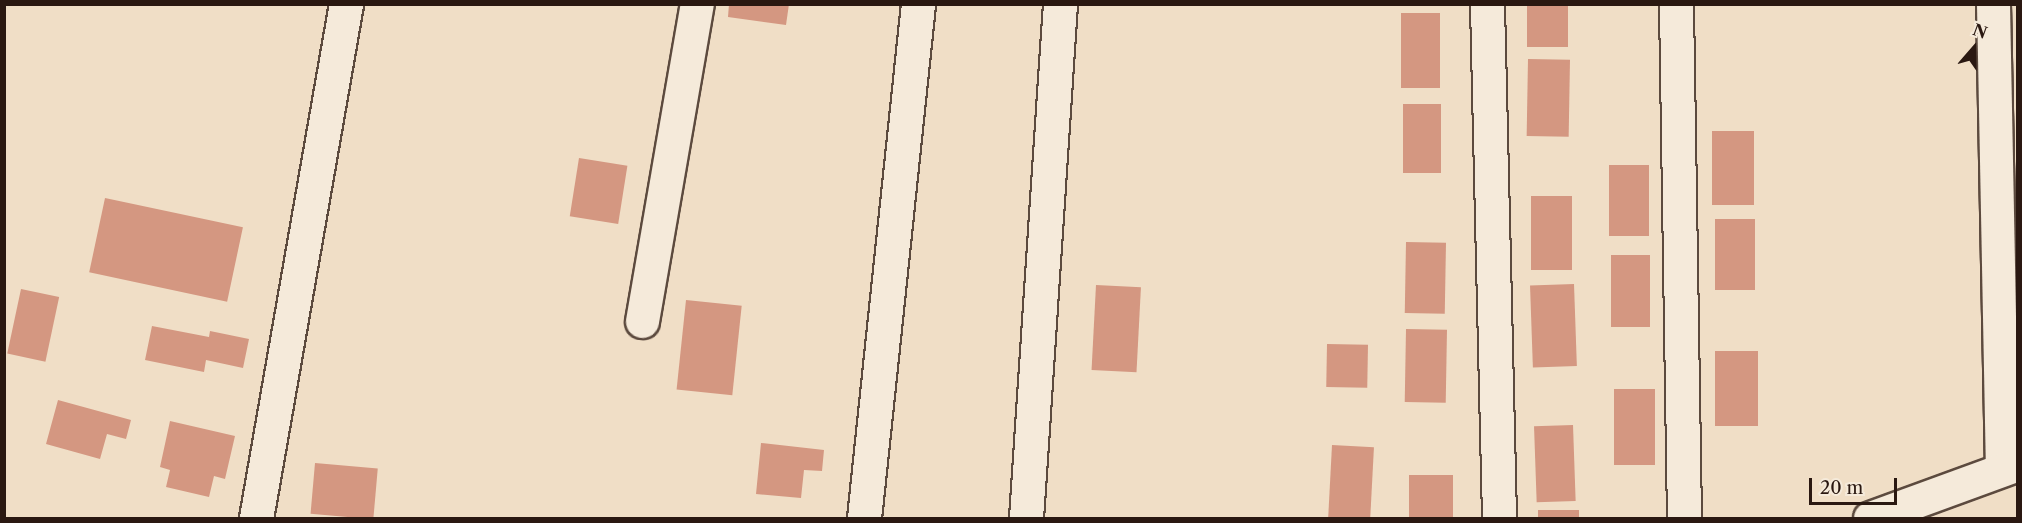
<!DOCTYPE html>
<style>
body{margin:0}
#map{position:relative;width:2022px;height:523px;overflow:hidden;background:#f0dec6;font-family:"Libre Caslon Text",serif}
div>[style]{position:absolute}
.building>*{inset:0;background:#d49781;transform-origin:0 0}
.roads{filter:drop-shadow(2px 0 #5c4a3e) drop-shadow(-2px 0 #5c4a3e) drop-shadow(0 2px #5c4a3e) drop-shadow(0 -2px #5c4a3e)}
.minor>*{height:33px;margin:-16.5px;padding:0 16.5px;transform-origin:16.5px;border-radius:16.5px;background:#f5eada}
span{translate:-50% -50%;white-space:nowrap;text-align:center;line-height:1.15;-webkit-text-stroke:6px #f5eada;paint-order:stroke}
.frame{position:absolute;inset:0;border:6px solid #2a1811;pointer-events:none}
.north{position:absolute;left:1944px;top:18px;width:60px;height:60px;-webkit-text-stroke:4px #f5eada;paint-order:stroke;rotate:20deg;font-size:16px;font-weight:700;line-height:24px;text-align:center;color:#2a1811}
.north::after{content:'';display:block;margin:auto;width:21px;height:27px;background:#2a1811;clip-path:polygon(50% 0,100% 100%,50% 72%,0 100%)}
.scale{position:absolute;left:1809px;top:478px;width:88px;height:27px;box-sizing:border-box;border:3px solid #2a1811;border-top:0;padding-left:8px;font-size:18px;line-height:21px;white-space:nowrap;color:#2a1811;-webkit-text-stroke:4px #f5eada;paint-order:stroke}
</style>
<div id="map">
<div class="building">
<div style="clip-path:polygon(729px 4px,789px 4px,786px 25px,728px 17px)"></div>
<div style="left:1527px;top:4px;width:41px;height:43px"></div>
<div style="left:1401px;top:13px;width:39px;height:75px"></div>
<div style="left:1528px;top:59px;width:42px;height:77px;rotate:1deg"></div>
<div style="left:1403px;top:104px;width:38px;height:69px"></div>
<div style="left:1712px;top:131px;width:42px;height:74px"></div>
<div style="left:579px;top:158px;width:49px;height:59px;rotate:9deg"></div>
<div style="left:1609px;top:165px;width:40px;height:71px"></div>
<div style="left:1531px;top:196px;width:41px;height:74px"></div>
<div style="left:105px;top:198px;width:141px;height:76px;rotate:12deg"></div>
<div style="left:1715px;top:219px;width:40px;height:71px"></div>
<div style="left:1406px;top:242px;width:40px;height:71px;rotate:1deg"></div>
<div style="left:1611px;top:255px;width:39px;height:72px"></div>
<div style="left:1574px;top:284px;width:82px;height:44px;rotate:88deg"></div>
<div style="left:1096px;top:285px;width:45px;height:85px;rotate:3deg"></div>
<div style="left:21px;top:289px;width:39px;height:66px;rotate:12deg"></div>
<div style="left:686px;top:300px;width:56px;height:90px;rotate:6deg"></div>
<div style="clip-path:polygon(152px 326px,209px 337px,210px 331px,249px 339px,243px 368px,206px 360px,204px 372px,145px 360px)"></div>
<div style="left:1406px;top:329px;width:41px;height:73px;rotate:1deg"></div>
<div style="left:1327px;top:344px;width:41px;height:43px;rotate:1deg"></div>
<div style="left:1715px;top:351px;width:43px;height:75px"></div>
<div style="left:1614px;top:389px;width:41px;height:76px"></div>
<div style="clip-path:polygon(58px 400px,131px 420px,126px 439px,107px 434px,100px 459px,46px 444px)"></div>
<div style="clip-path:polygon(170px 421px,235px 436px,225px 479px,214px 476px,209px 497px,166px 487px,170px 470px,160px 467px)"></div>
<div style="left:1573px;top:425px;width:76px;height:39px;rotate:88deg"></div>
<div style="clip-path:polygon(761px 443px,824px 450px,822px 471px,804px 470px,801px 498px,756px 494px)"></div>
<div style="left:1332px;top:445px;width:42px;height:73px;rotate:3deg"></div>
<div style="left:315px;top:463px;width:63px;height:51px;rotate:5deg"></div>
<div style="left:1409px;top:475px;width:44px;height:43px"></div>
<div style="left:1538px;top:510px;width:41px;height:8px"></div>
</div>
<div class="roads">
<div class="minor">
<div style="left:1487px;top:4px;width:514px;rotate:88.66deg"></div>
<div style="left:1676px;top:4px;width:514px;rotate:89.11deg"></div>
<div style="left:1993px;top:4px;width:465px;rotate:88.9deg"></div>
<div style="left:642px;top:321px;width:322px;rotate:-80.2deg"></div>
<div style="left:256px;top:518px;width:522px;rotate:-80.07deg"></div>
<div style="left:864px;top:518px;width:517px;rotate:-84deg"></div>
<div style="left:1026px;top:518px;width:515px;rotate:-86.22deg"></div>
<div style="left:1870px;top:518px;width:158px;rotate:-20deg"></div>
</div>
</div>
<div class="frame"></div>
<div class="north">N</div>
<div class="scale">20 m</div>
</div>
